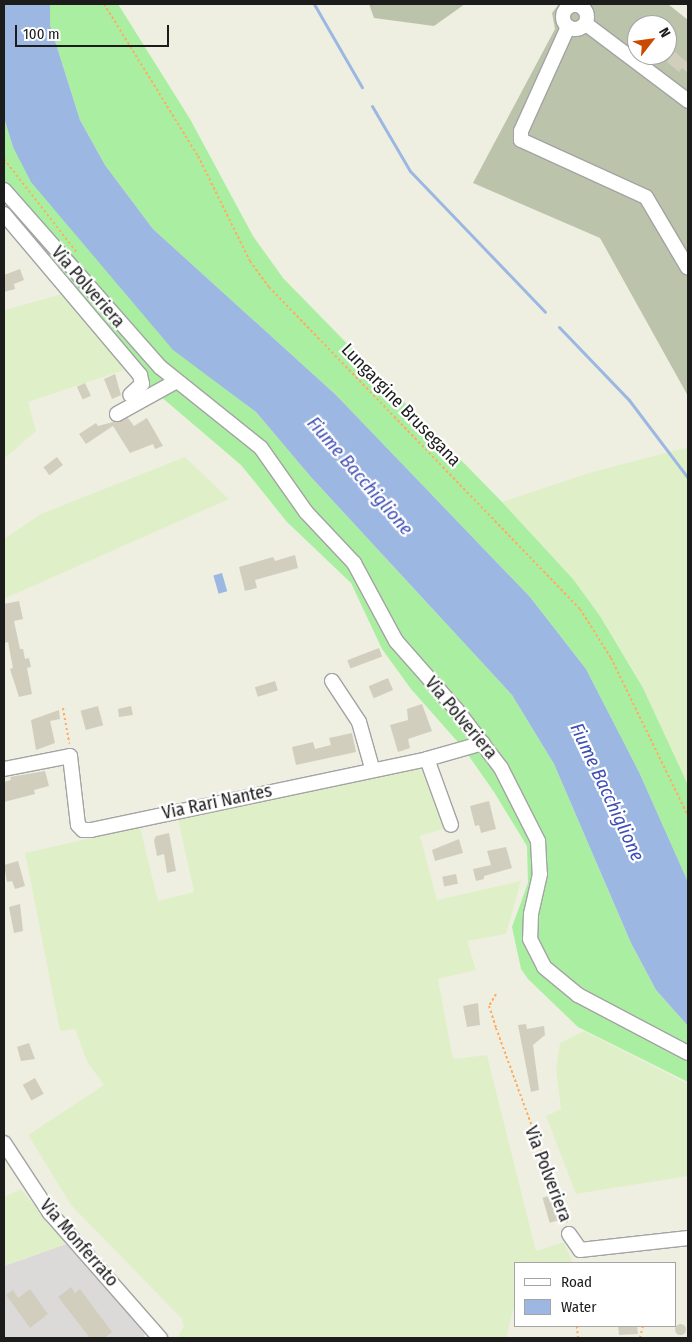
<!DOCTYPE html>
<style>
body{margin:0}
#map{position:relative;width:692px;height:1342px;overflow:hidden;background:#eeefe1;font-family:"Fira Sans Condensed",sans-serif}
div>[style]{position:absolute}
.residential>*{inset:0;background:#dbdad9}
.construction>*{inset:0;background:#bbc4ab}
.farmland>*{inset:0;background:#dff0c9}
.grass>*{inset:0;background:#aaefa1}
.water>*{inset:0;background:#9cb8e2;transform-origin:0 0}
.stream>*{height:3px;margin:-1.5px;padding:0 1.5px;transform-origin:1.5px;border-radius:1.5px;background:#9cb8e2}
.building>*{inset:0;background:#d2cebe;transform-origin:0 0}
.round{border-radius:50%}
.path>*{height:2px;margin-top:-1px;transform-origin:0;background:repeating-linear-gradient(90deg,#ffac62 0 2.5px,transparent 0 5px)}
.roads{filter:drop-shadow(1px 0 #a3a3a3) drop-shadow(-1px 0 #a3a3a3) drop-shadow(0 1px #a3a3a3) drop-shadow(0 -1px #a3a3a3)}
.minor>*{height:14px;margin:-7px;padding:0 7px;transform-origin:7px;border-radius:7px;background:#fff}
.minor>.ring{margin:-7px;padding:0;box-sizing:content-box;background:none;border:14px solid #fff;border-radius:50%}
span{translate:-50% -50%;white-space:nowrap;text-align:center;line-height:1.15;-webkit-text-stroke:4.5px #fff;paint-order:stroke}
.street-label{font-size:18px;color:#1c1c1c}
.water-label{font-size:19px;color:#404fb5;font-style:italic}
.frame{position:absolute;inset:0;border:5px solid #1c1c1c;pointer-events:none}
.legend{position:absolute;left:514px;top:1262px;width:162px;height:65px;box-sizing:border-box;background:#fff;border:1px solid #a4a4a4;margin:0;padding:6px 9px;list-style:none;font-size:15px;color:#1c1c1c}
.legend li{display:flex;align-items:center;gap:10px;height:25px}
.legend b{width:25px;border:1px solid #a4a4a4}
.north{position:absolute;left:627px;top:15px;width:50px;height:50px;box-sizing:border-box;background:#fff;border:1px solid #a4a4a4;border-radius:50%;rotate:60deg;font-size:14px;font-weight:700;line-height:20px;text-align:center;color:#1c1c1c}
.north::after{content:'';display:block;margin:auto;width:18px;height:22px;background:#c94a00;clip-path:polygon(50% 0,100% 100%,50% 72%,0 100%)}
.scale{position:absolute;left:15px;top:25px;width:154px;height:22px;box-sizing:border-box;border:2px solid #1c1c1c;border-top:0;padding-left:6px;font-size:15px;line-height:18px;white-space:nowrap;color:#1c1c1c;-webkit-text-stroke:4px #fff;paint-order:stroke}
</style>
<div id="map">
<div class="residential">
<div style="clip-path:polygon(66px 1244px,129px 1312px,145px 1334px,143px 1338px,4px 1338px,4px 1266px)"></div>
</div>
<div class="construction">
<div style="clip-path:polygon(369px 4px,465px 4px,434px 26px,374px 18px)"></div>
<div style="clip-path:polygon(evenodd,559px 4px,668px 4px,688px 20px,688px 396px,600px 238px,473px 183px,555px 29px,552px 13px,559px 4px,637px 25px,667px 25px,667px 55px,637px 55px,637px 25px)"></div>
</div>
<div class="farmland">
<div style="clip-path:polygon(66px 293px,130px 368px,28px 402px,36px 431px,4px 459px,4px 310px)"></div>
<div style="clip-path:polygon(688px 447px,688px 785px,643px 688px,600px 616px,573px 579px,502px 502px,589px 473px)"></div>
<div style="clip-path:polygon(185px 457px,229px 499px,6px 598px,4px 595px,4px 539px,41px 514px)"></div>
<div style="clip-path:polygon(417px 766px,430px 780px,446px 828px,420px 836px,437px 900px,521px 881px,506px 934px,467px 941px,476px 970px,438px 979px,453px 1059px,487px 1055px,536px 1251px,564px 1242px,573px 1263px,516px 1263px,516px 1299px,506px 1338px,177px 1338px,184px 1326px,182px 1319px,71px 1205px,28px 1135px,104px 1085px,87px 1062px,75px 1029px,60px 1031px,25px 853px,140px 827px,158px 901px,194px 892px,177px 815px)"></div>
<div style="clip-path:polygon(584px 1031px,688px 1084px,688px 1176px,576px 1194px,546px 1116px,561px 1109px,556px 1070px,560px 1043px)"></div>
<div style="clip-path:polygon(21px 1189px,66px 1244px,4px 1266px,4px 1197px)"></div>
</div>
<div class="grass">
<div style="clip-path:polygon(50px 4px,118px 4px,190px 119px,253px 236px,283px 278px,502px 502px,573px 579px,600px 616px,643px 688px,688px 785px,688px 882px,639px 772px,586px 669px,530px 597px,336px 395px,153px 229px,105px 165px,80px 120px,50px 25px)"></div>
<div style="clip-path:polygon(4px 118px,13px 147px,222px 386px,256px 412px,310px 476px,512px 695px,554px 764px,631px 943px,656px 990px,688px 1026px,688px 1082px,578px 1027px,528px 979px,521px 969px,512px 927px,528px 883px,527px 846px,494px 792px,464px 749px,411px 689px,382px 649px,351px 583px,287px 522px,241px 465px,139px 378px,4px 218px)"></div>
</div>
<div class="water">
<div style="clip-path:polygon(4px 4px,50px 4px,50px 25px,80px 120px,105px 165px,153px 229px,336px 395px,530px 597px,586px 669px,639px 772px,688px 882px,688px 1026px,656px 990px,631px 943px,554px 764px,512px 695px,310px 476px,256px 412px,173px 350px,31px 182px,13px 147px,4px 118px)"></div>
<div style="left:222px;top:573px;width:19px;height:9px;rotate:74deg"></div>
</div>
<div class="stream">
<div style="left:314px;top:4px;width:96px;rotate:60deg"></div>
<div style="left:372px;top:106px;width:75px;rotate:59.7deg"></div>
<div style="left:410px;top:171px;width:195px;rotate:46.2deg"></div>
<div style="left:559px;top:327px;width:101px;rotate:46.2deg"></div>
<div style="left:629px;top:400px;width:98px;rotate:52.9deg"></div>
</div>
<div class="building">
<div style="clip-path:polygon(675px 52px,688px 63px,688px 73px,682px 68px,679px 72px,667px 62px)"></div>
<div style="clip-path:polygon(20px 269px,24px 280px,14px 284px,15px 289px,4px 292px,4px 275px)"></div>
<div style="clip-path:polygon(115px 374px,121px 395px,112px 399px,104px 379px)"></div>
<div style="left:85px;top:383px;width:14px;height:9px;rotate:65deg"></div>
<div style="clip-path:polygon(128px 418px,134px 426px,147px 418px,163px 446px,155px 449px,153px 444px,130px 453px,113px 426px,86px 444px,79px 434px,96px 423px,98px 426px)"></div>
<div style="left:57px;top:457px;width:10px;height:17px;rotate:53deg"></div>
<div style="clip-path:polygon(295px 555px,298px 568px,255px 580px,257px 588px,245px 591px,239px 567px,273px 557px,275px 561px)"></div>
<div style="clip-path:polygon(19px 601px,23px 619px,14px 621px,20px 649px,23px 649px,25px 659px,29px 658px,31px 667px,27px 668px,32px 694px,19px 697px,10px 669px,13px 668px,8px 642px,4px 643px,4px 604px)"></div>
<div style="left:379px;top:648px;width:9px;height:34px;rotate:69deg"></div>
<div style="left:388px;top:678px;width:13px;height:21px;rotate:67deg"></div>
<div style="left:275px;top:681px;width:10px;height:21px;rotate:73deg"></div>
<div style="clip-path:polygon(422px 704px,432px 731px,408px 739px,410px 748px,398px 752px,390px 725px,408px 720px,407px 709px)"></div>
<div style="left:98px;top:706px;width:20px;height:18px;rotate:75deg"></div>
<div style="clip-path:polygon(131px 706px,133px 715px,119px 717px,118px 709px)"></div>
<div style="clip-path:polygon(59px 710px,60px 719px,50px 721px,55px 743px,36px 750px,31px 720px)"></div>
<div style="clip-path:polygon(352px 733px,356px 752px,296px 765px,292px 747px,313px 742px,315px 749px,331px 745px,329px 738px)"></div>
<div style="clip-path:polygon(45px 771px,49px 786px,34px 790px,35px 794px,4px 802px,4px 782px,11px 780px,10px 777px)"></div>
<div style="clip-path:polygon(489px 801px,496px 829px,481px 833px,479px 825px,475px 826px,470px 806px)"></div>
<div style="clip-path:polygon(169px 833px,176px 871px,167px 873px,164px 854px,157px 856px,154px 840px,156px 836px)"></div>
<div style="clip-path:polygon(459px 839px,463px 853px,435px 861px,432px 850px)"></div>
<div style="clip-path:polygon(506px 847px,512px 868px,484px 876px,484px 879px,476px 881px,473px 869px,491px 865px,487px 851px)"></div>
<div style="clip-path:polygon(18px 861px,25px 886px,15px 889px,12px 881px,7px 882px,4px 865px)"></div>
<div style="left:456px;top:874px;width:10px;height:14px;rotate:79deg"></div>
<div style="clip-path:polygon(20px 904px,23px 931px,14px 933px,9px 907px)"></div>
<div style="clip-path:polygon(478px 1003px,480px 1025px,467px 1027px,463px 1006px)"></div>
<div style="clip-path:polygon(526px 1024px,527px 1029px,544px 1026px,545px 1035px,533px 1045px,539px 1090px,531px 1092px,518px 1025px)"></div>
<div style="clip-path:polygon(29px 1043px,35px 1059px,21px 1061px,17px 1047px)"></div>
<div style="left:35px;top:1078px;width:18px;height:14px;rotate:61deg"></div>
<div style="left:556px;top:1194px;width:26px;height:14px;rotate:74deg"></div>
<div style="clip-path:polygon(71px 1287px,75px 1293px,80px 1289px,112px 1332px,104px 1338px,90px 1338px,58px 1297px)"></div>
<div style="clip-path:polygon(30px 1289px,48px 1314px,30px 1328px,6px 1295px,13px 1290px,18px 1298px)"></div>
<div class="round" style="left:674.5px;top:1323.5px;width:11px;height:11px"></div>
<div style="clip-path:polygon(618px 1326px,637px 1326px,638px 1334px,619px 1335px)"></div>
</div>
<div class="path">
<div style="left:104px;top:4px;width:179px;rotate:58.3deg"></div>
<div style="left:198px;top:156px;width:117px;rotate:63.7deg"></div>
<div style="left:250px;top:261px;width:32px;rotate:54deg"></div>
<div style="left:269px;top:287px;width:448px;rotate:46deg"></div>
<div style="left:580px;top:609px;width:58px;rotate:57.7deg"></div>
<div style="left:611px;top:658px;width:176px;rotate:64deg"></div>
<div style="left:4px;top:159px;width:120px;rotate:52.1deg"></div>
<div style="left:63px;top:708px;width:36px;rotate:80deg"></div>
<div style="left:496px;top:994px;width:14px;rotate:120deg"></div>
<div style="left:489px;top:1006px;width:23px;rotate:72deg"></div>
<div style="left:496px;top:1028px;width:207px;rotate:69.9deg"></div>
<div style="left:577px;top:1326px;width:12px;rotate:85deg"></div>
<div style="left:640px;top:1338px;width:12px;rotate:-76deg"></div>
</div>
<div class="roads">
<div class="minor">
<div class="ring" style="left:563px;top:5px;width:10px;height:10px"></div>
<div style="left:586px;top:24px;width:128px;rotate:37deg"></div>
<div style="left:568px;top:27px;width:114px;rotate:114.3deg"></div>
<div style="left:521px;top:131px;width:9px;rotate:90deg"></div>
<div style="left:521px;top:140px;width:137px;rotate:24.5deg"></div>
<div style="left:646px;top:197px;width:82px;rotate:59.4deg"></div>
<div style="left:4px;top:190px;width:236px;rotate:48.6deg"></div>
<div style="left:160px;top:367px;width:129px;rotate:38.7deg"></div>
<div style="left:261px;top:448px;width:78px;rotate:54.9deg"></div>
<div style="left:306px;top:512px;width:70px;rotate:46.7deg"></div>
<div style="left:354px;top:563px;width:89px;rotate:61.7deg"></div>
<div style="left:396px;top:641px;width:91px;rotate:48.6deg"></div>
<div style="left:456px;top:709px;width:74px;rotate:52.7deg"></div>
<div style="left:501px;top:768px;width:82px;rotate:63.1deg"></div>
<div style="left:538px;top:841px;width:33px;rotate:87deg"></div>
<div style="left:540px;top:874px;width:41px;rotate:102.7deg"></div>
<div style="left:531px;top:914px;width:25px;rotate:92deg"></div>
<div style="left:530px;top:939px;width:31px;rotate:63deg"></div>
<div style="left:544px;top:967px;width:44px;rotate:39.5deg"></div>
<div style="left:578px;top:995px;width:124px;rotate:27.8deg"></div>
<div style="left:4px;top:214px;width:211px;rotate:49.8deg"></div>
<div style="left:140px;top:375px;width:9px;rotate:77deg"></div>
<div style="left:142px;top:384px;width:16px;rotate:137deg"></div>
<div style="left:117px;top:414px;width:66px;rotate:-28.9deg"></div>
<div style="left:332px;top:681px;width:49px;rotate:56.6deg"></div>
<div style="left:359px;top:722px;width:48px;rotate:74.2deg"></div>
<div style="left:427px;top:759px;width:70px;rotate:70deg"></div>
<div style="left:4px;top:769px;width:67px;rotate:-11.1deg"></div>
<div style="left:70px;top:756px;width:69px;rotate:83.4deg"></div>
<div style="left:78px;top:825px;width:7px;rotate:45deg"></div>
<div style="left:83px;top:830px;width:8px"></div>
<div style="left:91px;top:830px;width:343px;rotate:-11.9deg"></div>
<div style="left:427px;top:759px;width:58px;rotate:-15.9deg"></div>
<div style="left:4px;top:1143px;width:84px;rotate:56.7deg"></div>
<div style="left:50px;top:1213px;width:167px;rotate:48.7deg"></div>
<div style="left:569px;top:1234px;width:19px;rotate:55deg"></div>
<div style="left:580px;top:1250px;width:109px;rotate:-6.3deg"></div>
</div>
</div>
<div class="street-label">
<span style="left:88px;top:287px;rotate:49deg">Via Polveriera</span>
<span style="left:401px;top:405px;rotate:46deg">Lungargine Brusegana</span>
<span style="left:461px;top:718px;rotate:50deg">Via Polveriera</span>
<span style="left:217px;top:802px;rotate:-12deg">Via Rari Nantes</span>
<span style="left:548px;top:1174px;rotate:69deg">Via Polveriera</span>
<span style="left:79px;top:1243px;rotate:49deg">Via Monferrato</span>
</div>
<div class="water-label">
<span style="left:360px;top:476px;rotate:49deg">Fiume Bacchiglione</span>
<span style="left:607px;top:792px;rotate:65deg">Fiume Bacchiglione</span>
</div>
<div class="frame"></div>
<ul class="legend">
<li><b style="height:6px;background:#fff"></b>Road</li>
<li><b style="height:14px;background:#9cb8e2"></b>Water</li>
</ul>
<div class="north">N</div>
<div class="scale">100 m</div>
</div>
